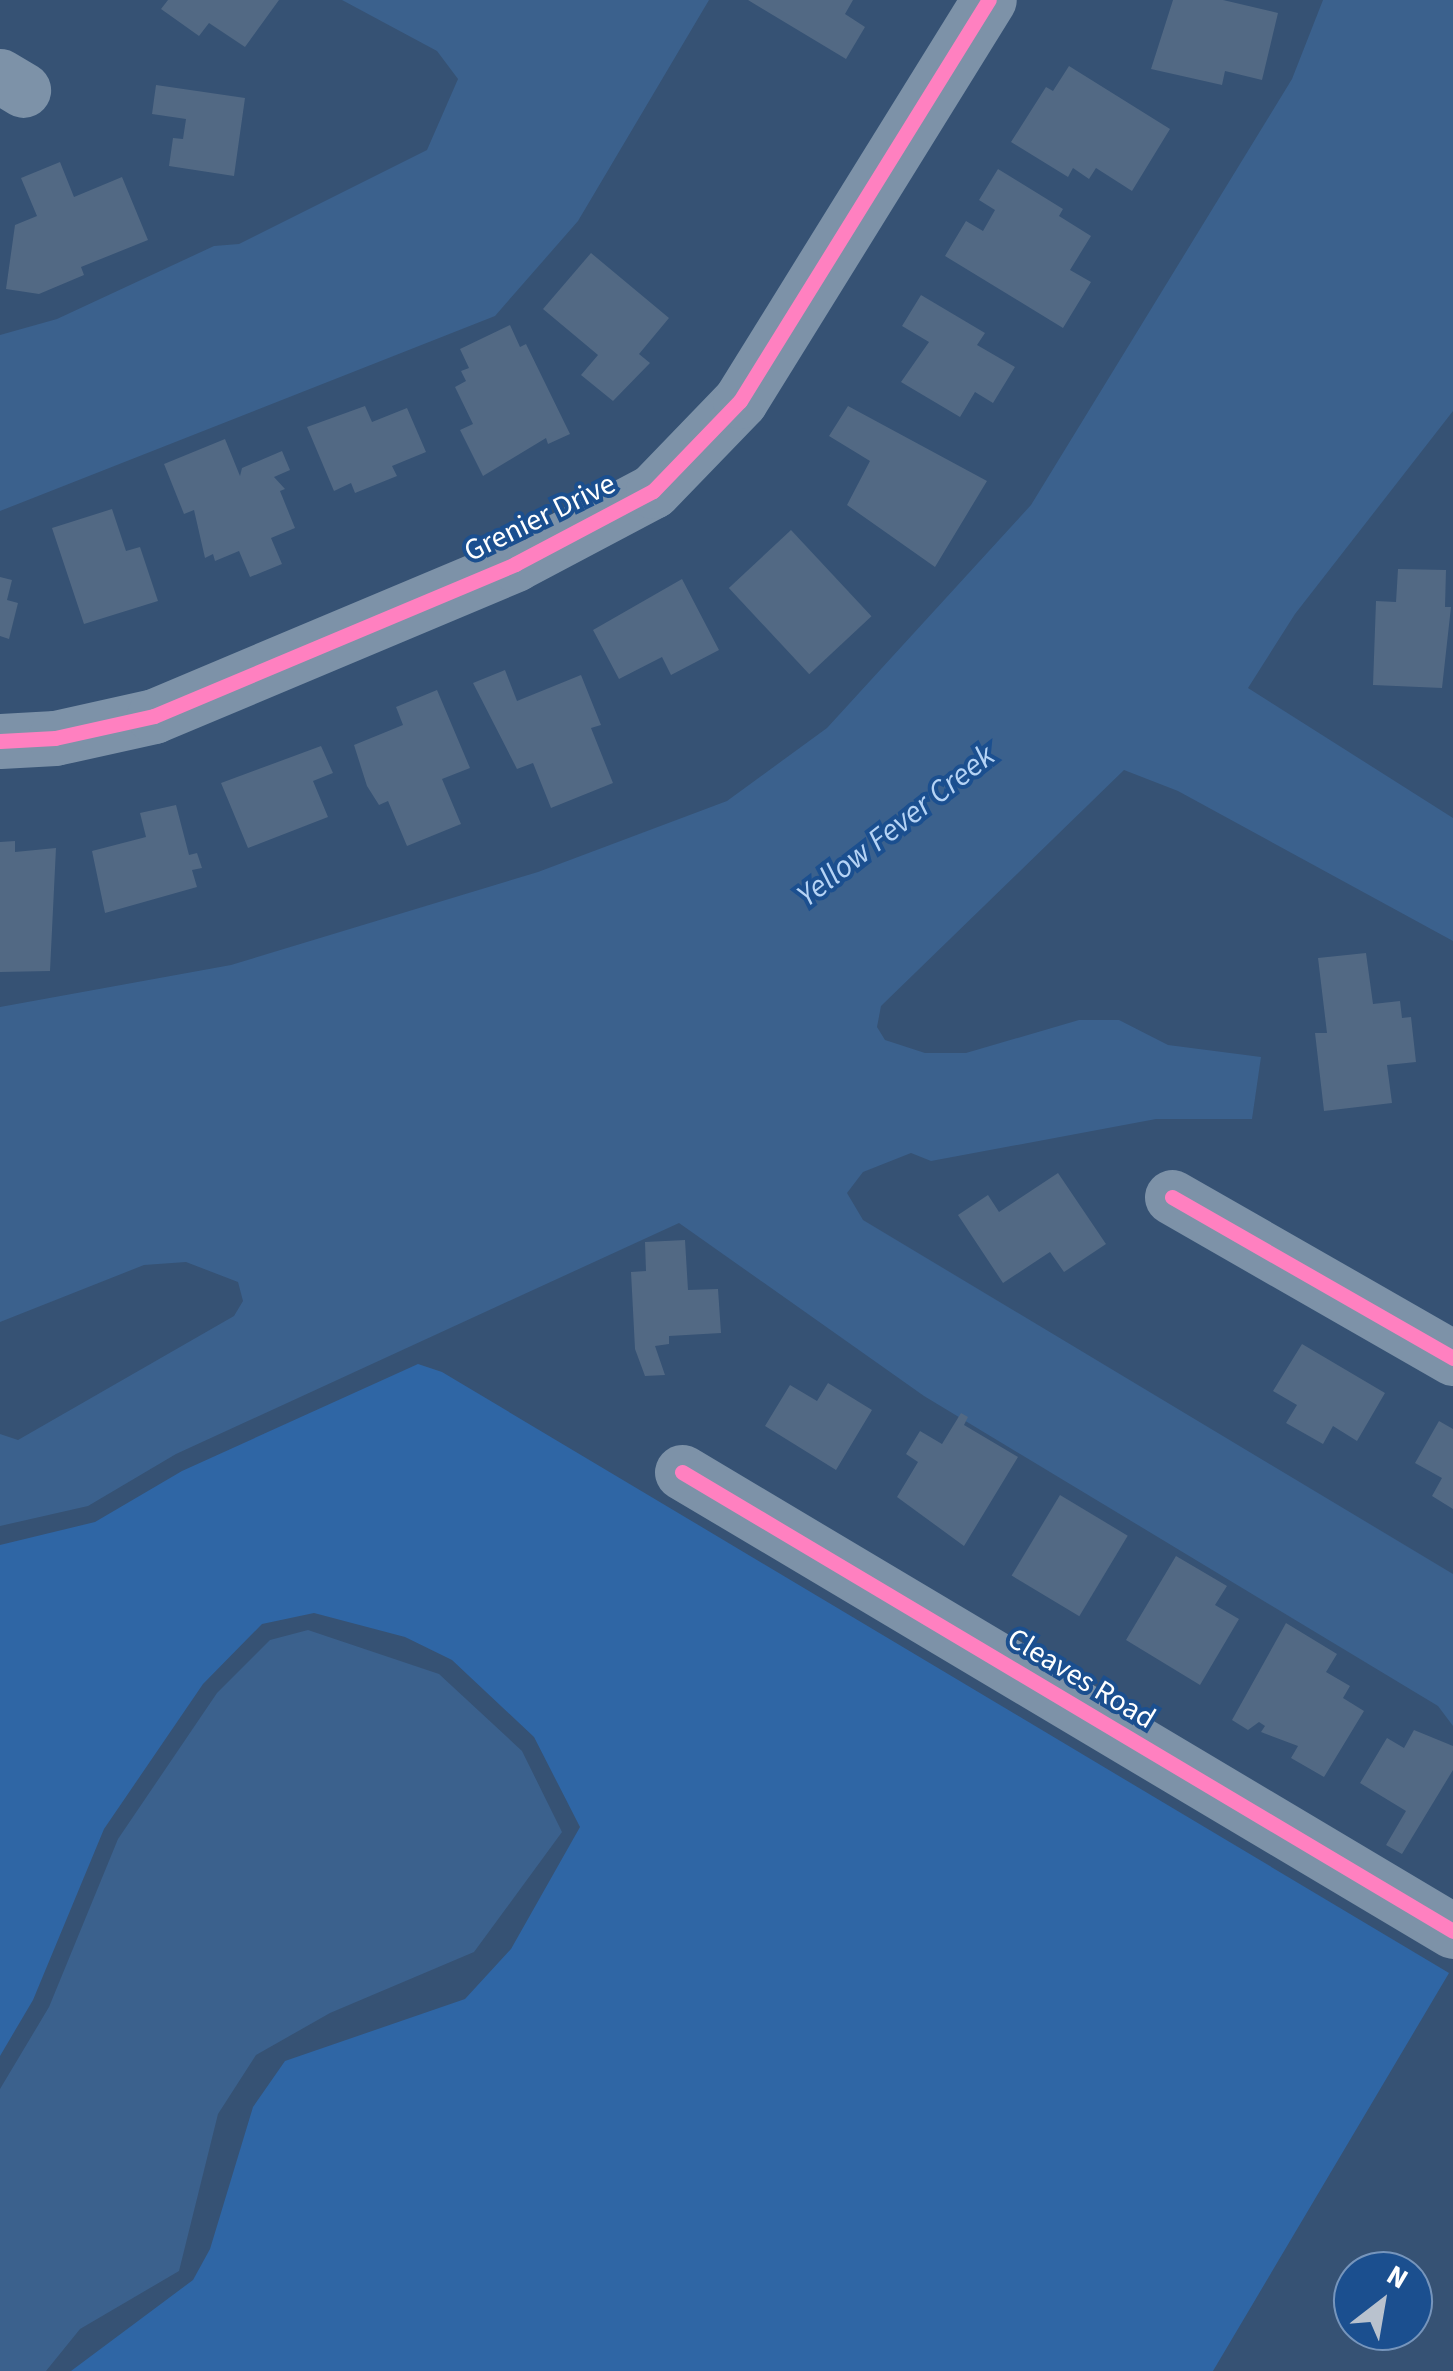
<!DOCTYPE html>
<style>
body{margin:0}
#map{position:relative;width:1453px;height:2371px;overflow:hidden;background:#365274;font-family:"Source Sans 3",sans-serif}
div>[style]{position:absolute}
.green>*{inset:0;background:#2f66a5}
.water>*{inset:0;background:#3b618d}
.building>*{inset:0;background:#526984;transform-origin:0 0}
.minor>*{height:55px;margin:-27.5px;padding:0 27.5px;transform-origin:27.5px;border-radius:27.5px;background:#7d92a8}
.cycleway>*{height:15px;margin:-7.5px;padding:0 7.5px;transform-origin:7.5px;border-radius:7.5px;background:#ff80c0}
span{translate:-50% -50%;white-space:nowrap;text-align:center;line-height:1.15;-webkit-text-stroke:8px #1b4f8f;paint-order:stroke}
.street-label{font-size:30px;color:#fff}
.water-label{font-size:32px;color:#b5d3f5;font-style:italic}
.north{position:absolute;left:1333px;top:2251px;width:100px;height:100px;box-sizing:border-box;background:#1b4f8f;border:2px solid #7695bc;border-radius:50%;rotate:31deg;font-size:28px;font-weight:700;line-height:40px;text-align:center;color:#fff}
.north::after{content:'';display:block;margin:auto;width:35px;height:45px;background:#b9c2ce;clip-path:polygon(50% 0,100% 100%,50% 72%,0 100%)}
</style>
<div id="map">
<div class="green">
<div style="clip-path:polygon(418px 1364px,442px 1372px,1449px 1973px,1213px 2371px,71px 2371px,193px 2280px,210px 2249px,253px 2107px,285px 2061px,465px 1999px,511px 1949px,580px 1827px,534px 1737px,452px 1660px,405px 1637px,314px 1613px,262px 1624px,203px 1684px,104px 1829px,33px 2000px,0 2056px,0 1545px,95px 1522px,182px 1471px)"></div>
</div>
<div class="water">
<div style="clip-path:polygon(342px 0,709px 0,578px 221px,495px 316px,0 511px,0 335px,57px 319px,214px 246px,239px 244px,427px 150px,458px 79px,437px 51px)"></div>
<div style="clip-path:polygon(1323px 0,1453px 0,1453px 411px,1295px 614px,1248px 688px,1453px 818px,1453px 941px,1178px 791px,1124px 770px,881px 1006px,877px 1027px,885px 1040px,925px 1053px,966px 1053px,1079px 1020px,1119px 1020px,1168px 1045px,1261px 1057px,1252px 1119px,1156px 1119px,931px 1161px,911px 1153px,863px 1172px,847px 1193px,863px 1220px,1453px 1574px,1453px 1726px,1438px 1706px,924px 1396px,679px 1223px,176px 1454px,88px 1506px,0 1526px,0 1434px,18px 1440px,234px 1316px,243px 1301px,238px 1282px,186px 1262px,144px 1265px,0 1322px,0 1007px,231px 965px,538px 872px,727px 801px,827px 728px,1031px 505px,1292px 79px)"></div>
<div style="clip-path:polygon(308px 1630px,439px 1674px,522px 1751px,562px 1832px,474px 1952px,330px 2013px,256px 2055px,218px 2114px,179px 2271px,80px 2329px,46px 2371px,0 2371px,0 2089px,49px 2007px,118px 1839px,217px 1693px,270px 1640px)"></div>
</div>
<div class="building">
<div style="clip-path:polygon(168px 0,279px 0,245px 47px,209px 23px,199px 36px,161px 9px)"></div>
<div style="clip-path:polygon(748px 0,853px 0,845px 14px,865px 27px,846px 59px)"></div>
<div style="clip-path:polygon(1173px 0,1223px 0,1278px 13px,1262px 80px,1225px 71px,1222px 85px,1151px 69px)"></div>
<div style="clip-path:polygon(1069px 66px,1170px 129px,1132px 191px,1096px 168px,1089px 179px,1073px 168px,1068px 177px,1011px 142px,1046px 87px,1053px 91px)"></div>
<div style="clip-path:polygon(156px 85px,245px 98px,234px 176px,169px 166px,173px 138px,183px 139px,186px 119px,152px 114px)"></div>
<div style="clip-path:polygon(60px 162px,74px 197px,122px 177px,148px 240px,81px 267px,84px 275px,39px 294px,6px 289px,15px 225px,37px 216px,21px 178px)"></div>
<div style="clip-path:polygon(998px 169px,1063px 209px,1059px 216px,1091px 236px,1070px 270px,1091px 282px,1063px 328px,945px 256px,966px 221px,983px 231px,995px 210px,979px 200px)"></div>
<div style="clip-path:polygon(591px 253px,669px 318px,639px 354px,650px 363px,613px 401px,581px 375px,598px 355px,543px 309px)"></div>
<div style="clip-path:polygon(921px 295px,985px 333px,977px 345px,1015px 367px,993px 403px,975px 392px,960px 417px,901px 382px,929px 342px,902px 326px)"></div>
<div style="clip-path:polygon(510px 325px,520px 347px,526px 344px,570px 434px,548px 444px,546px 438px,483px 476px,460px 430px,473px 424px,455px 387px,466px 381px,461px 371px,469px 368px,460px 349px)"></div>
<div style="clip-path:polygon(365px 406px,372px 422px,407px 408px,426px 452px,392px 466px,397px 476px,355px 493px,351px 483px,334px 491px,307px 427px)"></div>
<div style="clip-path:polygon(848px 406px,987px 481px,935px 567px,847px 505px,870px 461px,829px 436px)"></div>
<div style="clip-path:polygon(225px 439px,240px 476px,242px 468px,282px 451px,290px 470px,274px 477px,285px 489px,280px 491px,295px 528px,271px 538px,282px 564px,250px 577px,239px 551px,215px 561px,213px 554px,205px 558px,194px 510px,184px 514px,164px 464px)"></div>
<div style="clip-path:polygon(112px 509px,126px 551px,140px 547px,158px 601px,84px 624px,52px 528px)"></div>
<div style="left:791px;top:530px;width:118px;height:85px;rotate:47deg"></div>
<div style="clip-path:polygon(1398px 569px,1446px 570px,1445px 607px,1451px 607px,1442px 688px,1373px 685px,1376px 601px,1396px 602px)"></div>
<div style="clip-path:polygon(0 577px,12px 580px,7px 600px,18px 603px,9px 639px,0 636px)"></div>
<div style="clip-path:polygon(682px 579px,719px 650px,671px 675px,662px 657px,619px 679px,593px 630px)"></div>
<div style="clip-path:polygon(505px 670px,517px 701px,581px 675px,601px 725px,591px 728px,613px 783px,551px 808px,533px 763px,517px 769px,473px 683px)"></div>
<div style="clip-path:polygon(437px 690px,470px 768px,442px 779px,461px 824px,407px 846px,388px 801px,379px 805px,367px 786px,354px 745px,403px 725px,396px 707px)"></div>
<div style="clip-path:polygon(321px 746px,333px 773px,313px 781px,328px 817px,248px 848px,221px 783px)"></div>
<div style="clip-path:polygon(176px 805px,189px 855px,197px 853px,202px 868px,192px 870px,197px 887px,105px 913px,92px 851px,146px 837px,140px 813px)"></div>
<div style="clip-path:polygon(15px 841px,15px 852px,56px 848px,50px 971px,0 972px,0 842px)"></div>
<div style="clip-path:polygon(1366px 953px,1373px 1004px,1400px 1001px,1402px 1018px,1411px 1017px,1416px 1062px,1387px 1065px,1392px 1103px,1324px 1111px,1315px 1033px,1327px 1033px,1318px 958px)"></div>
<div style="clip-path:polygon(1058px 1173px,1106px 1244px,1064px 1272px,1050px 1252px,1003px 1283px,958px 1215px,988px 1195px,999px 1212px)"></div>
<div style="clip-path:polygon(685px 1240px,688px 1290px,718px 1289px,721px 1333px,669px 1336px,669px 1344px,655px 1346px,665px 1375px,645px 1376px,635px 1349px,631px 1272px,646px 1271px,645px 1242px)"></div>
<div style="clip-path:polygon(1302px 1344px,1385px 1393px,1357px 1441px,1333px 1426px,1323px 1444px,1286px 1423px,1297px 1405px,1273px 1391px)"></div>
<div style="clip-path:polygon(828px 1383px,872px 1410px,836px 1470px,765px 1426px,790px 1385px,817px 1401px)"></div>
<div style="clip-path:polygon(961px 1413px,968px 1417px,964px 1425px,1018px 1457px,964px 1546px,897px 1497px,918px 1462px,906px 1454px,920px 1431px,942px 1444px)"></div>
<div style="clip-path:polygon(1439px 1421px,1453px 1429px,1453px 1509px,1432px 1496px,1442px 1478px,1415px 1463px)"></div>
<div style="left:1060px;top:1495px;width:79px;height:94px;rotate:31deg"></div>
<div style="clip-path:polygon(1176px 1556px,1227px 1586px,1215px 1605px,1239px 1619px,1200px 1685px,1126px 1640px)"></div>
<div style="clip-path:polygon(1286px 1623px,1337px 1654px,1326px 1672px,1350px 1686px,1343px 1698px,1364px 1711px,1324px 1777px,1291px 1758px,1298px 1746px,1261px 1732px,1265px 1726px,1259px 1722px,1248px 1730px,1232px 1720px)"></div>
<div style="clip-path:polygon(1414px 1730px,1453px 1746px,1453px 1770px,1402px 1854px,1386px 1845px,1406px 1811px,1360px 1783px,1387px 1738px,1404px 1748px)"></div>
</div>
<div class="minor">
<div style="left:0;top:76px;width:27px;rotate:31deg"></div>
<div style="left:0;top:741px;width:55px;rotate:-3.1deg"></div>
<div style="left:55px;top:738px;width:101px;rotate:-12.5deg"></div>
<div style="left:154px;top:716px;width:392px;rotate:-22.8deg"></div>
<div style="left:515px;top:564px;width:156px;rotate:-27.9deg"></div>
<div style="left:653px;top:491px;width:125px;rotate:-46deg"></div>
<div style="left:740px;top:401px;width:472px;rotate:-58.2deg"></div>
<div style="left:1172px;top:1197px;width:324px;rotate:29.8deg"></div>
<div style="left:682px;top:1472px;width:897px;rotate:30.77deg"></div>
</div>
<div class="cycleway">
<div style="left:0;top:741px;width:55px;rotate:-3.1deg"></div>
<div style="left:55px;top:738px;width:101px;rotate:-12.5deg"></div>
<div style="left:154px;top:716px;width:392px;rotate:-22.8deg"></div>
<div style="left:515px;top:564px;width:156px;rotate:-27.9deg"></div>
<div style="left:653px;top:491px;width:125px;rotate:-46deg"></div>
<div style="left:740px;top:401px;width:472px;rotate:-58.2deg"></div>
<div style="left:1172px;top:1197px;width:324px;rotate:29.8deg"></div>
<div style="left:682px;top:1472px;width:897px;rotate:30.77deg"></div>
</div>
<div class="street-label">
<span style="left:540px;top:518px;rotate:-26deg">Grenier Drive</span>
<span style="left:1081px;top:1679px;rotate:31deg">Cleaves Road</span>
</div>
<div class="water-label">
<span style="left:896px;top:826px;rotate:-38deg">Yellow Fever Creek</span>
</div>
<div class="north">N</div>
</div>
